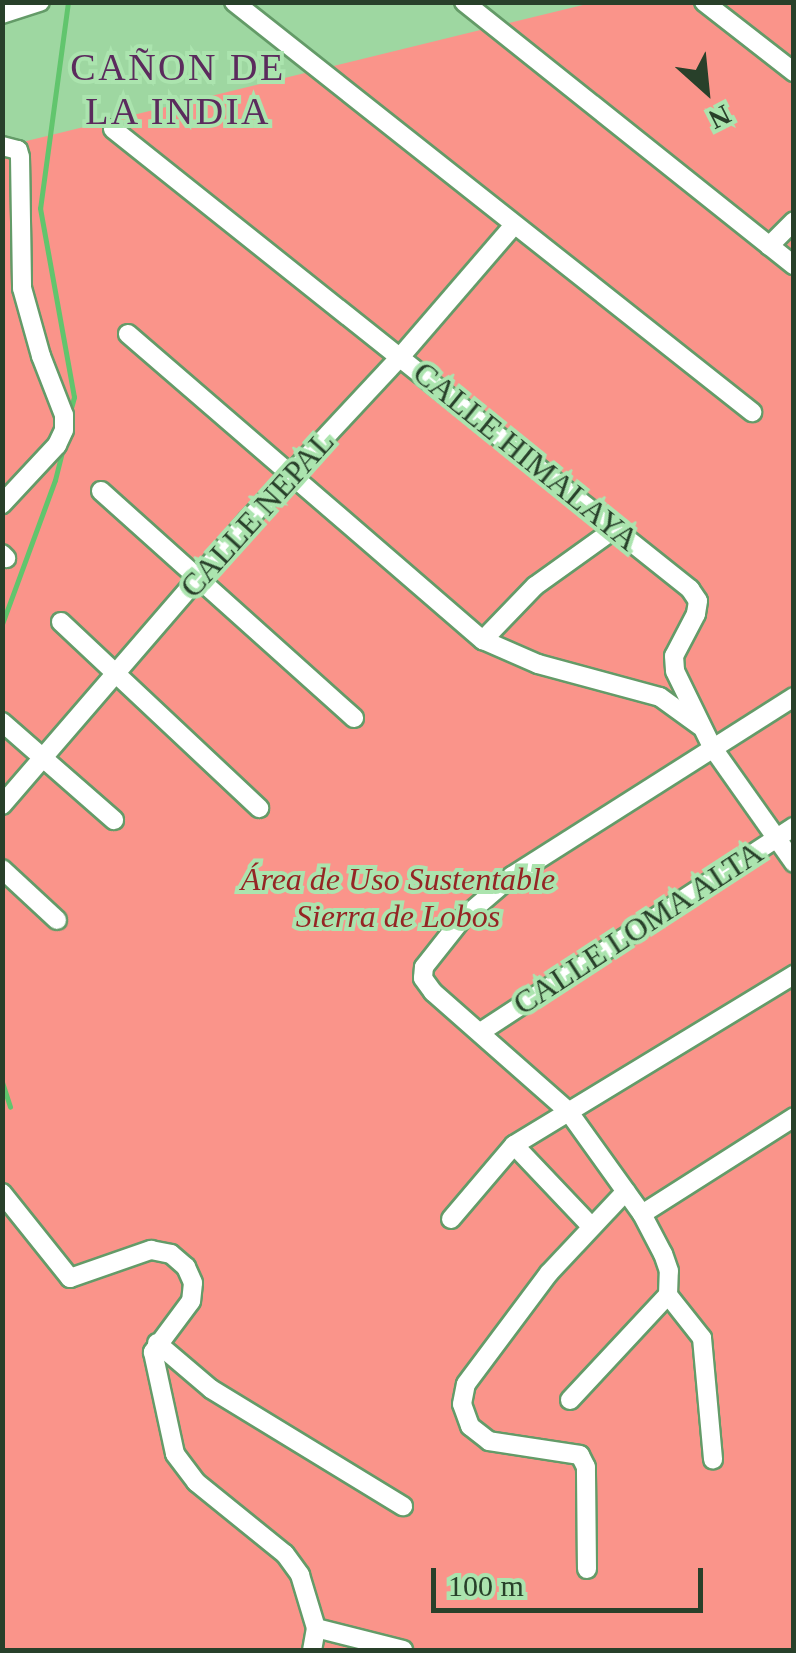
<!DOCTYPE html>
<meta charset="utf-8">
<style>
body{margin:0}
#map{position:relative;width:796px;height:1653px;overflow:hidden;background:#9ed7a1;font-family:Georgia,serif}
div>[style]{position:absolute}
.green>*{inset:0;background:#fa948a}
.stream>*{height:5px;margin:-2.5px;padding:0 2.5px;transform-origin:2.5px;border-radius:2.5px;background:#61c56d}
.roads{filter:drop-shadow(2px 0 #649b68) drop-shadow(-2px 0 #649b68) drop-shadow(0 2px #649b68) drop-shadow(0 -2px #649b68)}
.street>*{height:18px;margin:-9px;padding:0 9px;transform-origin:9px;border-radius:9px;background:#fff}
span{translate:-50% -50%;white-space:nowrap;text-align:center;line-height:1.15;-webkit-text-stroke:8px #abe4ae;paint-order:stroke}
.street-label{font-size:32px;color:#28402a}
.park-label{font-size:32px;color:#952524;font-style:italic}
.quarter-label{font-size:38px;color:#5b2b5d;letter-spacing:2.5px}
.frame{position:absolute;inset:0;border:5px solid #28402a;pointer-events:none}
.north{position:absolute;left:656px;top:40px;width:100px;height:100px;-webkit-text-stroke:8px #abe4ae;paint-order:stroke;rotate:153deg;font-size:28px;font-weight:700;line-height:40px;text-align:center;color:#28402a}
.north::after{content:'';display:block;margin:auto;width:35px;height:45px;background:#28402a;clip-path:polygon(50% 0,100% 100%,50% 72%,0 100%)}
.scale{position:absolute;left:431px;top:1568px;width:272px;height:45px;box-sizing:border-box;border:5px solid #28402a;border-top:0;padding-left:12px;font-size:30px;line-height:35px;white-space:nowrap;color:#28402a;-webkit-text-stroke:8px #abe4ae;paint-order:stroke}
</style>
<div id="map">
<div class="green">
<div style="clip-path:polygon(591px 3px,793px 3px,793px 1650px,3px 1650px,2px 147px)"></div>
</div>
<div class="stream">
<div style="left:68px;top:2px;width:208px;rotate:97.7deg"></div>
<div style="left:40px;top:208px;width:192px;rotate:79.8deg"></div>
<div style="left:74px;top:397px;width:16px;rotate:105deg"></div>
<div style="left:2px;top:624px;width:153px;rotate:-69.8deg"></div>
<div style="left:55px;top:480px;width:34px;rotate:-76deg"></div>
<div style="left:2px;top:1082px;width:26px;rotate:72deg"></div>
</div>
<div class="roads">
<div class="street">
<div style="left:234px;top:2px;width:661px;rotate:38.36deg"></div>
<div style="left:464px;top:2px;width:422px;rotate:38.6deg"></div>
<div style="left:704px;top:2px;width:114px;rotate:37.9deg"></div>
<div style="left:2px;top:14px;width:40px;rotate:-18deg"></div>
<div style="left:113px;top:129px;width:738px;rotate:38.56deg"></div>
<div style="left:690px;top:589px;width:14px;rotate:56deg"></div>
<div style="left:698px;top:601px;width:13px;rotate:99deg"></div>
<div style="left:696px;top:614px;width:47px;rotate:117.6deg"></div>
<div style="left:674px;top:656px;width:15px;rotate:86deg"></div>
<div style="left:675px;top:671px;width:85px;rotate:64deg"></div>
<div style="left:712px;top:747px;width:142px;rotate:54.7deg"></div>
<div style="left:2px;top:146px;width:16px;rotate:14deg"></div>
<div style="left:18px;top:150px;width:7px;rotate:74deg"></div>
<div style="left:20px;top:157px;width:131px;rotate:89.1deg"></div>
<div style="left:22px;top:288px;width:71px;rotate:74.4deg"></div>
<div style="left:41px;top:356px;width:63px;rotate:68.7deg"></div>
<div style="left:64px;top:415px;width:15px;rotate:90deg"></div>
<div style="left:64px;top:430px;width:17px;rotate:115deg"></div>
<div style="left:57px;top:445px;width:81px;rotate:133deg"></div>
<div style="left:769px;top:246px;width:35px;rotate:-45deg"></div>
<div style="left:128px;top:334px;width:469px;rotate:40.8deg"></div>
<div style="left:483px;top:640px;width:60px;rotate:23.6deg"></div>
<div style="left:538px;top:664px;width:126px;rotate:15.1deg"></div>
<div style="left:660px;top:697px;width:49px;rotate:35.9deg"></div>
<div style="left:101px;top:491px;width:340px;rotate:41.9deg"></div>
<div style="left:2px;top:554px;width:6px;rotate:45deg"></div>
<div style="left:61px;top:622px;width:272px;rotate:43.2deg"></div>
<div style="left:483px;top:640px;width:75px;rotate:-46.1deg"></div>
<div style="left:535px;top:586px;width:100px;rotate:-35.6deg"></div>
<div style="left:2px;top:722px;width:149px;rotate:41.2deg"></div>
<div style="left:2px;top:805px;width:376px;rotate:-49.2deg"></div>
<div style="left:248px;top:520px;width:224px;rotate:-47deg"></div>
<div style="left:401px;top:356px;width:173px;rotate:-49.2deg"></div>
<div style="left:2px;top:869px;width:75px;rotate:42.8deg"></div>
<div style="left:482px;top:1031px;width:373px;rotate:-33.2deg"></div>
<div style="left:514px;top:1145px;width:112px;rotate:46.5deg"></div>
<div style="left:2px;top:1193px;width:109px;rotate:51.3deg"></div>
<div style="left:70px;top:1278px;width:86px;rotate:-19.1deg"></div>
<div style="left:151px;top:1250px;width:20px;rotate:11deg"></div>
<div style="left:171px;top:1254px;width:20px;rotate:41deg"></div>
<div style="left:186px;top:1267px;width:17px;rotate:66deg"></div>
<div style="left:193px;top:1283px;width:18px;rotate:96deg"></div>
<div style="left:191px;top:1301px;width:64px;rotate:126.7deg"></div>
<div style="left:153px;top:1352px;width:104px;rotate:77.8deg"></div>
<div style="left:175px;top:1454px;width:35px;rotate:53deg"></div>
<div style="left:196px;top:1482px;width:114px;rotate:39deg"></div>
<div style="left:285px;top:1554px;width:26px;rotate:54deg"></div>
<div style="left:300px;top:1575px;width:55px;rotate:73.2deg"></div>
<div style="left:316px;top:1628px;width:22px;rotate:100deg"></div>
<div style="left:642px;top:1214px;width:180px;rotate:-32.5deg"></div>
<div style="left:451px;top:1219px;width:97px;rotate:-49.6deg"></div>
<div style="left:514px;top:1145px;width:328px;rotate:-31.3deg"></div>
<div style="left:668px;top:1295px;width:55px;rotate:51.7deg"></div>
<div style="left:702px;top:1338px;width:122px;rotate:84.8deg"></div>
<div style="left:157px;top:1343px;width:71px;rotate:40.4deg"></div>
<div style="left:211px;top:1389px;width:225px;rotate:31.4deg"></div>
<div style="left:570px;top:1400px;width:144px;rotate:-47deg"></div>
<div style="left:668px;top:1295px;width:24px;rotate:-88deg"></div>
<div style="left:669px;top:1271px;width:18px;rotate:-109deg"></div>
<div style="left:663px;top:1254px;width:45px;rotate:-117.7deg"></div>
<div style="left:642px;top:1214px;width:127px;rotate:-125.7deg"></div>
<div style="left:568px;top:1111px;width:180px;rotate:-138.6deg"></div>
<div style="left:433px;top:992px;width:17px;rotate:-126deg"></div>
<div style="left:423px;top:978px;width:11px;rotate:-85deg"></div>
<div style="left:424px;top:967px;width:61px;rotate:-51.6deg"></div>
<div style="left:462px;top:919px;width:66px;rotate:-40.7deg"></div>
<div style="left:512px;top:876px;width:334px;rotate:-32.4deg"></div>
<div style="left:587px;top:1569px;width:102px;rotate:-90.6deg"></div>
<div style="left:586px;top:1467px;width:13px;rotate:-117deg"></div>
<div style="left:580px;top:1455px;width:92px;rotate:-171.3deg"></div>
<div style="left:489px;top:1441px;width:24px;rotate:-142deg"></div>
<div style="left:470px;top:1426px;width:23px;rotate:-110deg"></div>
<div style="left:462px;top:1404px;width:20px;rotate:-79deg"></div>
<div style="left:466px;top:1384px;width:139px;rotate:-53.2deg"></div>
<div style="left:549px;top:1273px;width:112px;rotate:-46.8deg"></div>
<div style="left:316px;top:1628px;width:90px;rotate:14.2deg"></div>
</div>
</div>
<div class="street-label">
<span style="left:526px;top:456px;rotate:39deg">CALLE HIMALAYA</span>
<span style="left:257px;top:514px;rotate:-48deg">CALLE NEPAL</span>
<span style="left:638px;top:928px;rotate:-33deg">CALLE LOMA ALTA</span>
</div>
<div class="park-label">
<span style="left:398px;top:898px">Área de Uso Sustentable<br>Sierra de Lobos</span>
</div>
<div class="quarter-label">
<span style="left:178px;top:90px">CAÑON DE<br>LA INDIA</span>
</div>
<div class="frame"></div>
<div class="north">N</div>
<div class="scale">100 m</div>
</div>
